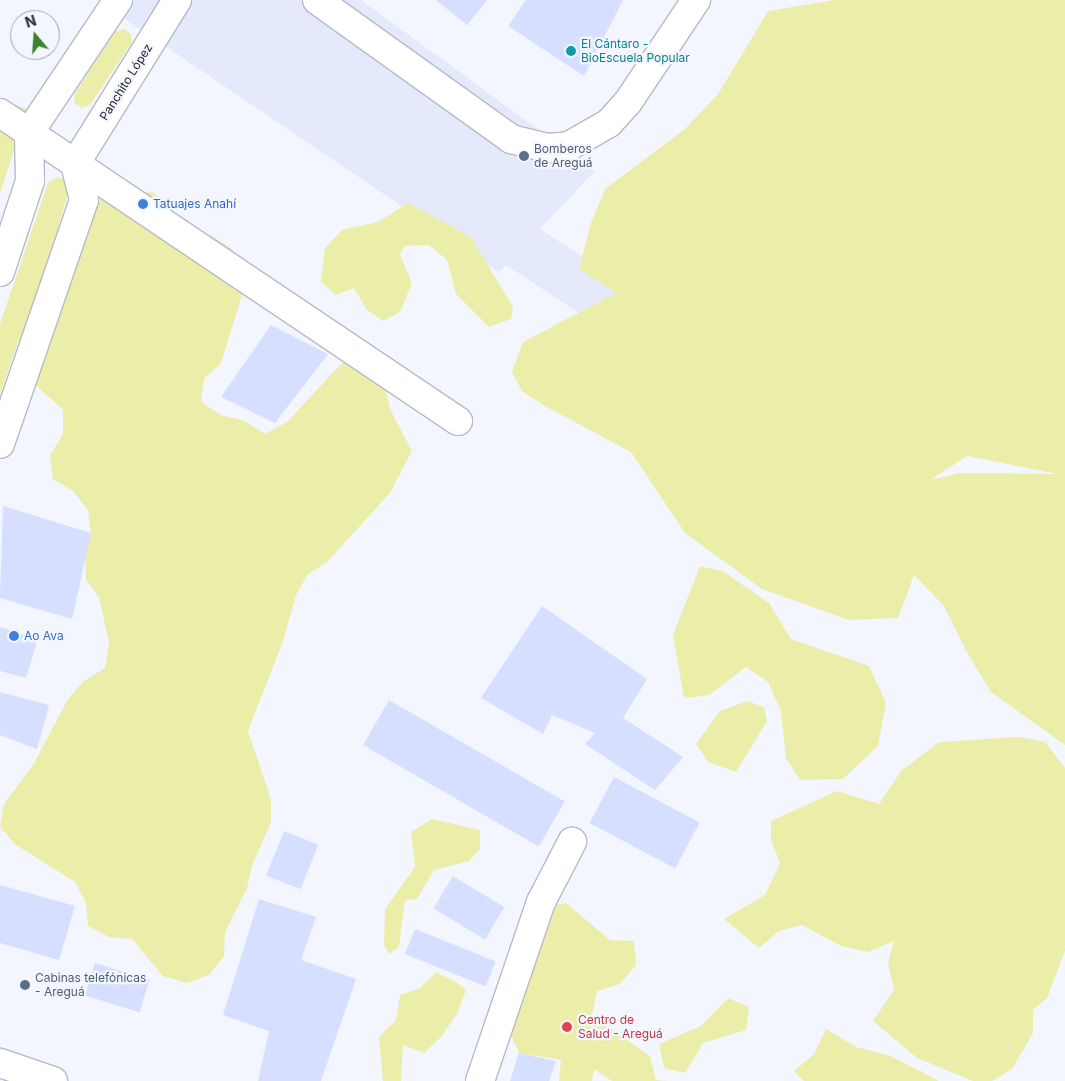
<!DOCTYPE html>
<meta charset="utf-8">
<style>
body{margin:0}
#map{position:relative;width:1065px;height:1081px;overflow:hidden;background:#f3f6ff;font-family:Inter,sans-serif}
div>[style]{position:absolute}
.built>*{inset:0;background:#e4e9fb}
.green>*{inset:0;background:#ebeea8}
.building>*{inset:0;background:#d6dfff;transform-origin:0 0}
.roads{filter:drop-shadow(1px 0 #b7bac5) drop-shadow(-1px 0 #b7bac5) drop-shadow(0 1px #b7bac5) drop-shadow(0 -1px #b7bac5)}
.minor>*{height:28px;margin:-14px;padding:0 14px;transform-origin:14px;border-radius:14px;background:#fff}
.primary>*{height:28px;margin:-14px;padding:0 14px;transform-origin:14px;border-radius:14px;background:#fff}
.dots>*{width:14px;height:14px;translate:-50% -50%;box-sizing:border-box;border:2px solid #f3f6ff;border-radius:50%}
span{translate:-50% -50%;white-space:nowrap;text-align:center;line-height:1.15;-webkit-text-stroke:4.5px #f3f6ff;paint-order:stroke}
.culture-label{font-size:12px;color:#0d838f}
.left{translate:0 -50%;text-align:left}
.street-label{font-size:12px;color:#27282d}
.service-label{font-size:12px;color:#4e5e75}
.shop-label{font-size:12px;color:#366cbe}
.health-label{font-size:12px;color:#be3a42}
.north{position:absolute;left:10px;top:10px;width:50px;height:50px;box-sizing:border-box;background:#f3f6ff;border:1px solid #a1a4ab;border-radius:50%;rotate:342deg;font-size:14px;font-weight:700;line-height:20px;text-align:center;color:#27282d}
.north::after{content:'';display:block;margin:auto;width:18px;height:22px;background:#3b8228;clip-path:polygon(50% 0,100% 100%,50% 72%,0 100%)}
</style>
<div id="map">
<div class="built">
<div style="clip-path:polygon(97px 0,361px 0,595px 171px,540px 229px,601px 269px,1065px 634px,506px 265px,499px 272px)"></div>
</div>
<div class="green">
<div style="clip-path:polygon(evenodd,834px 0,1065px 0,1065px 745px,991px 692px,966px 651px,944px 606px,914px 575px,898px 618px,849px 620px,762px 589px,685px 533px,631px 452px,543px 405px,522px 391px,512px 372px,523px 342px,616px 293px,579px 269px,591px 223px,605px 189px,685px 129px,718px 94px,768px 11px,834px 0,967px 456px,1058px 474px,960px 473px,930px 480px,967px 456px)"></div>
<div style="clip-path:polygon(124px 29px,130px 33px,132px 42px,90px 105px,82px 108px,75px 104px,74px 95px,115px 32px)"></div>
<div style="clip-path:polygon(0 101px,28px 109px,0 193px)"></div>
<div style="clip-path:polygon(57px 177px,66px 180px,69px 191px,58px 227px,106px 195px,153px 192px,188px 228px,212px 236px,232px 249px,244px 270px,242px 295px,221px 363px,204px 379px,201px 402px,221px 415px,245px 421px,265px 434px,287px 422px,338px 367px,357px 353px,380px 363px,390px 409px,412px 451px,390px 493px,327px 562px,308px 574px,296px 595px,283px 641px,248px 731px,271px 799px,271px 822px,252px 866px,247px 888px,225px 932px,224px 956px,209px 975px,187px 983px,163px 976px,132px 939px,109px 937px,88px 926px,86px 903px,75px 882px,16px 845px,0 827px,4px 804px,33px 765px,68px 699px,84px 681px,105px 668px,109px 643px,99px 597px,86px 580px,85px 555px,91px 532px,88px 510px,73px 491px,53px 479px,50px 456px,63px 434px,63px 410px,28px 378px,19px 356px,19px 339px,0 394px,0 324px,48px 183px)"></div>
<div style="clip-path:polygon(408px 203px,471px 237px,513px 307px,511px 319px,489px 327px,456px 294px,447px 260px,429px 245px,405px 246px,400px 255px,412px 283px,400px 312px,383px 321px,366px 309px,354px 288px,336px 295px,321px 282px,325px 248px,342px 230px,378px 222px)"></div>
<div style="clip-path:polygon(700px 566px,724px 572px,769px 603px,791px 639px,869px 666px,886px 703px,878px 746px,843px 779px,800px 780px,786px 758px,781px 711px,768px 682px,746px 667px,709px 695px,684px 698px,673px 635px)"></div>
<div style="clip-path:polygon(747px 701px,764px 707px,767px 721px,736px 772px,708px 762px,696px 744px,720px 711px)"></div>
<div style="clip-path:polygon(1019px 737px,1045px 742px,1065px 768px,1065px 951px,1047px 998px,1033px 1010px,1033px 1033px,1012px 1069px,992px 1081px,973px 1081px,917px 1058px,873px 1021px,894px 990px,888px 963px,894px 941px,868px 952px,841px 946px,802px 925px,779px 931px,759px 948px,724px 919px,765px 895px,780px 863px,771px 840px,771px 821px,837px 791px,879px 804px,901px 771px,939px 742px)"></div>
<div style="clip-path:polygon(432px 819px,480px 830px,480px 849px,469px 861px,434px 870px,417px 899px,405px 900px,399px 947px,389px 954px,384px 944px,385px 909px,415px 867px,411px 832px)"></div>
<div style="clip-path:polygon(566px 903px,610px 940px,634px 941px,636px 965px,620px 984px,597px 991px,592px 1015px,650px 1056px,656px 1080px,667px 1081px,612px 1081px,594px 1069px,592px 1081px,559px 1081px,561px 1060px,519px 1053px,504px 1021px,524px 999px,519px 974px,542px 907px)"></div>
<div style="clip-path:polygon(436px 972px,456px 982px,466px 990px,457px 1014px,440px 1038px,424px 1053px,403px 1045px,401px 1081px,383px 1081px,379px 1037px,396px 1020px,400px 995px,420px 988px)"></div>
<div style="clip-path:polygon(728px 998px,749px 1007px,746px 1030px,703px 1043px,685px 1073px,664px 1068px,659px 1044px,701px 1026px)"></div>
<div style="clip-path:polygon(826px 1029px,856px 1047px,891px 1056px,939px 1081px,804px 1081px,794px 1071px,814px 1054px)"></div>
</div>
<div class="building">
<div style="clip-path:polygon(436px 0,487px 0,467px 25px)"></div>
<div style="clip-path:polygon(526px 0,623px 0,584px 76px,508px 26px)"></div>
<div style="clip-path:polygon(271px 325px,328px 354px,275px 423px,221px 397px)"></div>
<div style="clip-path:polygon(3px 506px,91px 533px,72px 619px,0 598px)"></div>
<div style="clip-path:polygon(542px 606px,647px 679px,623px 718px,683px 757px,655px 790px,585px 744px,595px 733px,552px 715px,543px 734px,481px 698px)"></div>
<div style="clip-path:polygon(0 627px,38px 639px,26px 678px,0 671px)"></div>
<div style="clip-path:polygon(0 692px,49px 705px,37px 749px,0 735px)"></div>
<div style="left:389px;top:700px;width:203px;height:52px;rotate:30deg"></div>
<div style="left:614px;top:777px;width:97px;height:52px;rotate:28deg"></div>
<div style="left:284px;top:831px;width:37px;height:48px;rotate:22deg"></div>
<div style="left:453px;top:876px;width:60px;height:38px;rotate:31deg"></div>
<div style="clip-path:polygon(0 885px,75px 906px,59px 960px,0 943px)"></div>
<div style="clip-path:polygon(259px 899px,316px 917px,301px 960px,356px 979px,321px 1081px,258px 1081px,269px 1031px,223px 1015px)"></div>
<div style="left:415px;top:929px;width:87px;height:27px;rotate:22deg"></div>
<div style="left:95px;top:963px;width:57px;height:34px;rotate:17deg"></div>
<div style="clip-path:polygon(519px 1053px,556px 1061px,549px 1081px,510px 1081px)"></div>
</div>
<div class="roads">
<div class="minor">
<div style="left:317px;top:0;width:239px;rotate:35.6deg"></div>
<div style="left:511px;top:139px;width:37px;rotate:14deg"></div>
<div style="left:547px;top:148px;width:22px;rotate:-5deg"></div>
<div style="left:569px;top:146px;width:46px;rotate:-29.9deg"></div>
<div style="left:609px;top:123px;width:28px;rotate:-48deg"></div>
<div style="left:628px;top:102px;width:123px;rotate:-56.3deg"></div>
<div style="left:0;top:113px;width:552px;rotate:33.92deg"></div>
<div style="left:0;top:272px;width:96px;rotate:-71.8deg"></div>
<div style="left:30px;top:181px;width:48px;rotate:-91.2deg"></div>
<div style="left:29px;top:133px;width:160px;rotate:-56.2deg"></div>
<div style="left:0;top:444px;width:258px;rotate:-71deg"></div>
<div style="left:84px;top:200px;width:37px;rotate:-104deg"></div>
<div style="left:75px;top:164px;width:193px;rotate:-58.1deg"></div>
<div style="left:480px;top:1081px;width:189px;rotate:-71.2deg"></div>
<div style="left:541px;top:902px;width:68px;rotate:-62.7deg"></div>
</div>
<div class="primary">
<div style="left:0;top:1063px;width:56px;rotate:18.8deg"></div>
</div>
</div>
<div class="dots">
<div style="left:571px;top:51px;background:#0f9aa8"></div>
<div style="left:524px;top:156px;background:#5c6f8a"></div>
<div style="left:143px;top:204px;background:#3f7fe0"></div>
<div style="left:14px;top:636px;background:#3f7fe0"></div>
<div style="left:25px;top:985px;background:#5c6f8a"></div>
<div style="left:567px;top:1027px;background:#e0444e"></div>
</div>
<div class="culture-label">
<span class="left" style="left:581px;top:51px">El Cántaro -<br>BioEscuela Popular</span>
</div>
<div class="street-label">
<span style="left:126px;top:82px;rotate:-58deg">Panchito López</span>
</div>
<div class="service-label">
<span class="left" style="left:534px;top:156px">Bomberos<br>de Areguá</span>
<span class="left" style="left:35px;top:985px">Cabinas telefónicas<br>- Areguá</span>
</div>
<div class="shop-label">
<span class="left" style="left:153px;top:204px">Tatuajes Anahí</span>
<span class="left" style="left:24px;top:636px">Ao Ava</span>
</div>
<div class="health-label">
<span class="left" style="left:578px;top:1027px">Centro de<br>Salud - Areguá</span>
</div>
<div class="north">N</div>
</div>
